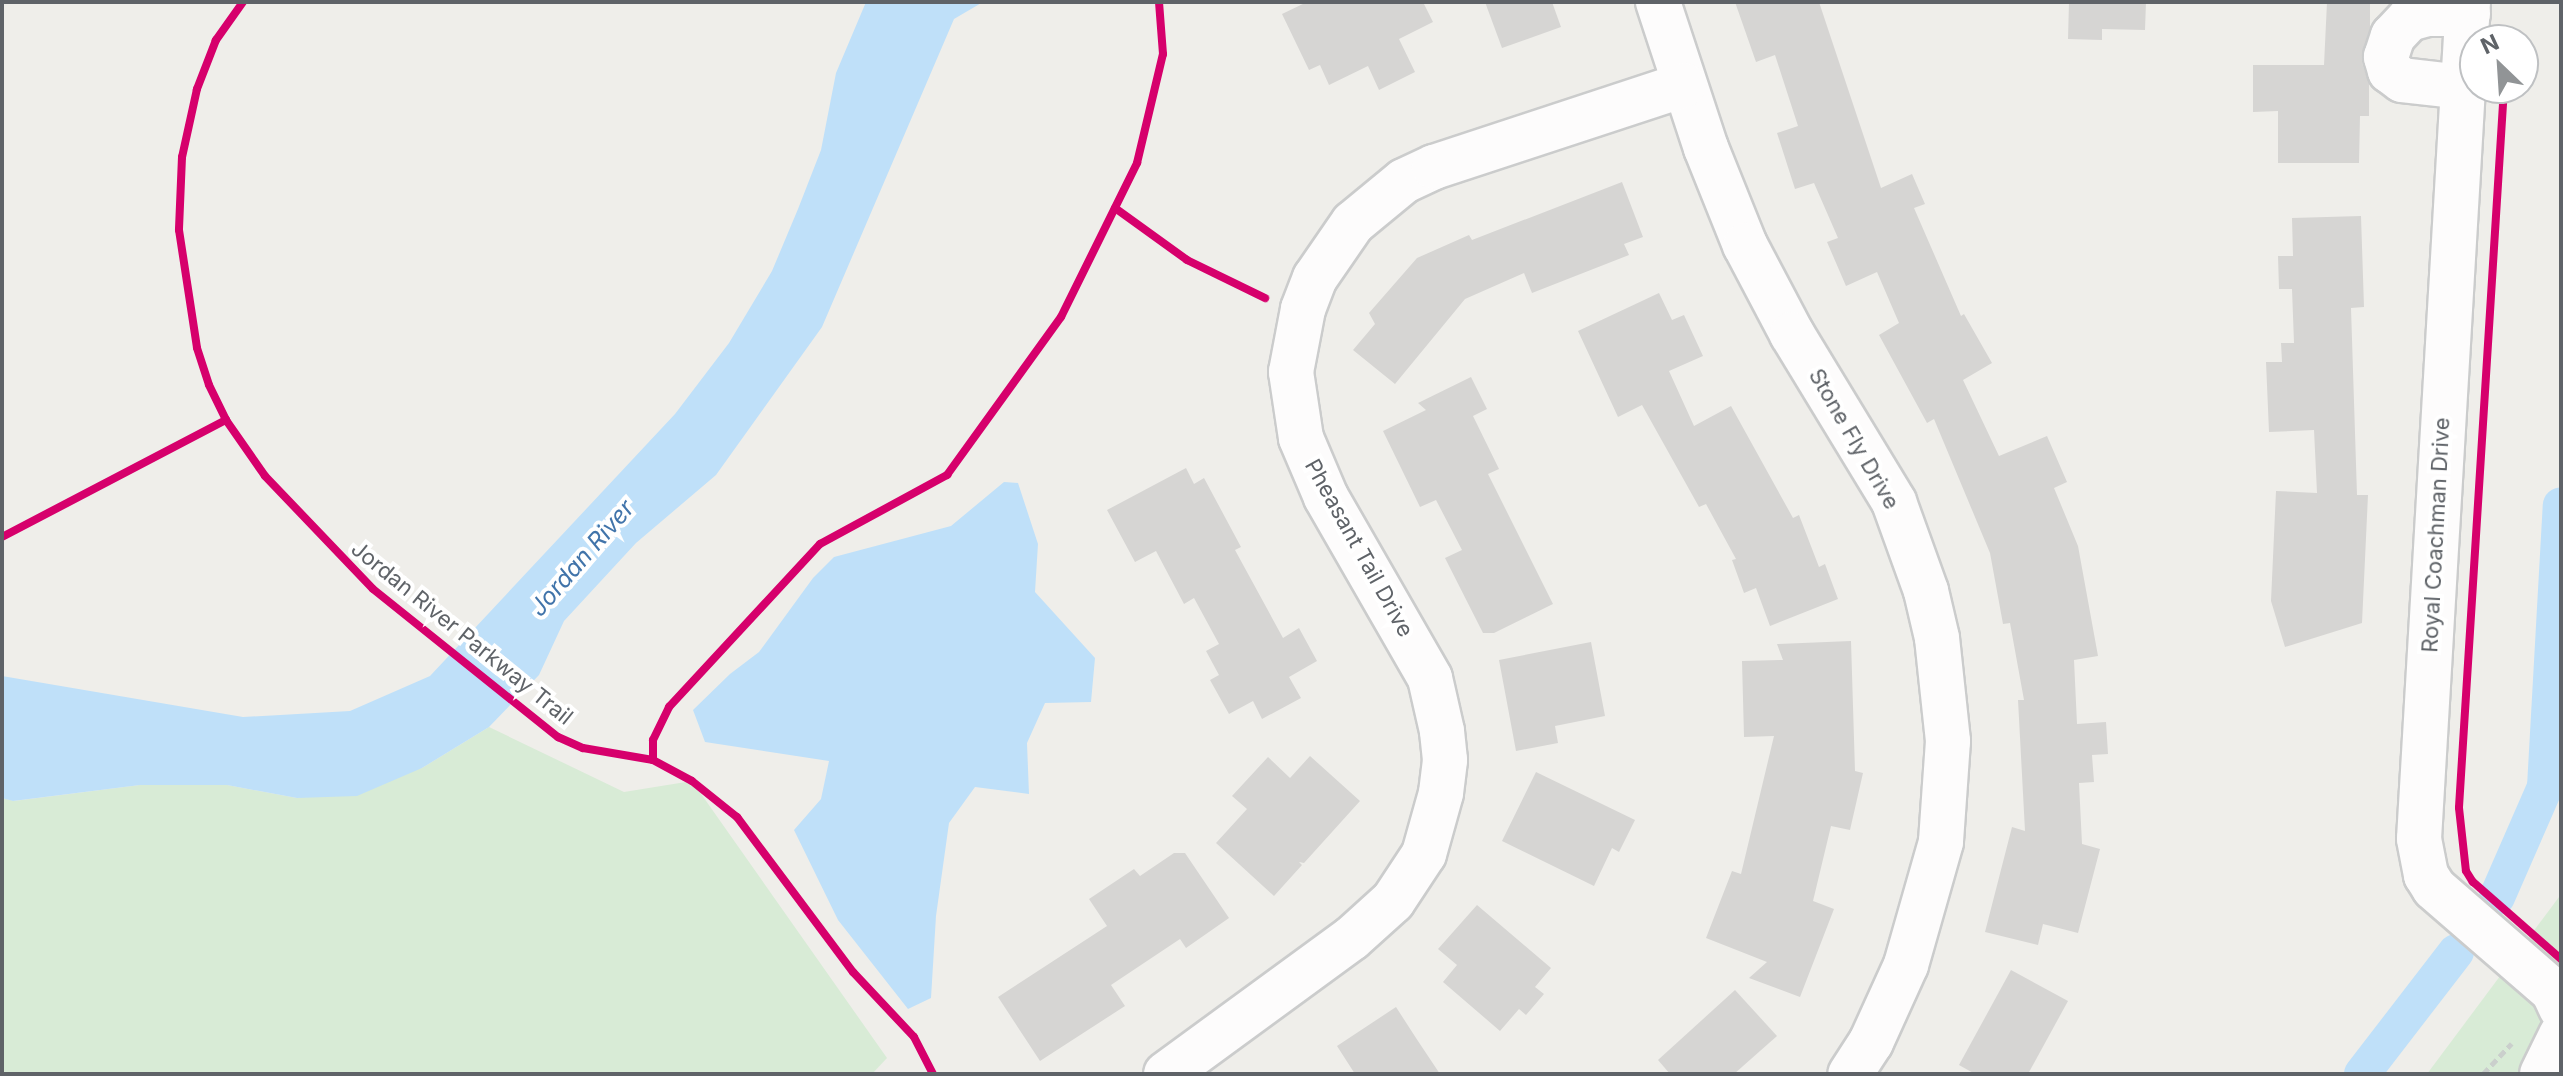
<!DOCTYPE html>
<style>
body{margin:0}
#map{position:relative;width:2563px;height:1076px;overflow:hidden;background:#efeeea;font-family:Inter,sans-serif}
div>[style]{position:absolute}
.green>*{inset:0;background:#d8ebd6}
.water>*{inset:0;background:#bfe0f9}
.canal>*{height:36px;margin:-18px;padding:0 18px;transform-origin:18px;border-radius:18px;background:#bfe0f9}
.building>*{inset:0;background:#d6d5d3}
.path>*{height:5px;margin-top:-2.5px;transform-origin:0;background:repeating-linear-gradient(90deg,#cacfcc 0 8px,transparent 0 12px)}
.roads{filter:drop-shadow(2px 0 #cbcccc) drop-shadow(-2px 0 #cbcccc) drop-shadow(0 2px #cbcccc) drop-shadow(0 -2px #cbcccc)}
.minor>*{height:44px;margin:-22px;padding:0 22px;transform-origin:22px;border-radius:22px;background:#fdfcfc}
.cycleway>*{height:8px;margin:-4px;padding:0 4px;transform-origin:4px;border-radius:4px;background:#d6006c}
span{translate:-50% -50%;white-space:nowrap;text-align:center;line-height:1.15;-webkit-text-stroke:8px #fff;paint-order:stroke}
.street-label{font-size:22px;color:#5f6368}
.water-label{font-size:24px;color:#4174aa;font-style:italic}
.frame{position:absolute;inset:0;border:4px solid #5f6368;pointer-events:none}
.north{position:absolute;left:2459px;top:24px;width:80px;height:80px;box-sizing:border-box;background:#fff;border:2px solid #bfc1c3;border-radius:50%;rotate:335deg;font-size:22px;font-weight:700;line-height:32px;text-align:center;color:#5f6368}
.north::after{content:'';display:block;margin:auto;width:28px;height:36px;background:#919496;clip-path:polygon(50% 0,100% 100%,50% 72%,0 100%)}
</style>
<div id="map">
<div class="green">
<div style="clip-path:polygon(489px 727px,624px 792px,692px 781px,887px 1058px,872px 1074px,2px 1074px,2px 798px,14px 801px,140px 785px,227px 785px,297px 798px,422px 768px)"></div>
<div style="clip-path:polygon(2559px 897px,2561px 1074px,2427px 1074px)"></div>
</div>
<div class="water">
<div style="clip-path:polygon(866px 2px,983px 2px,954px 19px,822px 327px,716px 475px,636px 543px,564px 621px,539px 675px,489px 727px,422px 768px,357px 796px,297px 798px,227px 785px,140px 785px,13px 801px,2px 798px,2px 676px,243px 717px,350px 711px,430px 676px,675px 414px,729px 343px,772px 271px,798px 209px,821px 150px,836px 73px)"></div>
<div style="clip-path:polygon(1004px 482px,1018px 483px,1038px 544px,1035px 592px,1095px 658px,1091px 702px,1045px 703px,1027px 743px,1029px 794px,975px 787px,949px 823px,936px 916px,931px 998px,908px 1009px,838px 920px,794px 830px,821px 799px,829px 761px,705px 742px,693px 710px,730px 674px,759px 652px,813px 578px,834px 557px,951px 526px)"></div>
</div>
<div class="canal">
<div style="left:2497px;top:897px;width:120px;rotate:-66.4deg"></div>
<div style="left:2545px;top:787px;width:282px;rotate:-86.8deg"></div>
<div style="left:2362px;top:1074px;width:154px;rotate:-52.4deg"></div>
</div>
<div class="building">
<div style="clip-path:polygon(1307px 2px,1423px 2px,1433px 22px,1399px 39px,1415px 72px,1379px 90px,1368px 66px,1329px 85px,1320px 65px,1309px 70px,1282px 14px)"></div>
<div style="clip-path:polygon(1485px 2px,1552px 2px,1561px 27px,1502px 48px)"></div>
<div style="clip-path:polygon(1735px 2px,1819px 2px,1881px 188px,1912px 174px,1925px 204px,1914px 208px,1961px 316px,1964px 314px,1992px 363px,1963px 380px,1999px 456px,2047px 436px,2067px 482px,2054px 488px,2078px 546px,2098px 656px,2074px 660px,2077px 724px,2106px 722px,2108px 754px,2092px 755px,2094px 782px,2079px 783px,2082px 844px,2100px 849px,2078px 933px,2043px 924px,2038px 945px,1985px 932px,2012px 827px,2025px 831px,2018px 700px,2024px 700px,2010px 623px,2003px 624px,1990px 553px,1934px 419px,1927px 423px,1879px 335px,1899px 323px,1877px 272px,1846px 286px,1827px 242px,1838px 238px,1814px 183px,1795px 189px,1777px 133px,1798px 126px,1775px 55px,1756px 62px)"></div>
<div style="clip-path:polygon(2069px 2px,2146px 2px,2145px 30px,2102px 29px,2102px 40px,2068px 39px)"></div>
<div style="clip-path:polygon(2327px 2px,2370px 2px,2370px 28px,2362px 63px,2369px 83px,2369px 116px,2360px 116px,2359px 163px,2278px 163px,2278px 111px,2253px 112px,2253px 65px,2324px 65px)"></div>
<div style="clip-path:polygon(1622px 182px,1643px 237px,1624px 244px,1629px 255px,1532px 293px,1524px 273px,1465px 299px,1395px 384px,1353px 350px,1375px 324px,1369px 313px,1417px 258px,1469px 235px,1472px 240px)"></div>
<div style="clip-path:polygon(2361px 216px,2364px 307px,2351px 308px,2357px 495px,2368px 495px,2362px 623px,2285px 647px,2271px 601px,2276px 491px,2317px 493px,2314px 430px,2269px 432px,2266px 362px,2282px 362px,2281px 343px,2294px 343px,2292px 289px,2279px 289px,2278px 256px,2293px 256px,2292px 218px)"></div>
<div style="clip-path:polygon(1659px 293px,1672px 320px,1684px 315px,1703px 356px,1669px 371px,1694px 426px,1731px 406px,1793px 518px,1799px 515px,1819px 567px,1825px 564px,1838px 599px,1770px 626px,1756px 588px,1744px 593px,1732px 560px,1736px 559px,1706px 504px,1699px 507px,1642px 405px,1618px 417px,1578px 331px)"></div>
<div style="clip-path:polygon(1471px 377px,1487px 409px,1473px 416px,1499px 469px,1488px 474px,1553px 604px,1494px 633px,1483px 633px,1445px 558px,1462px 550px,1436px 500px,1420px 507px,1383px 431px,1426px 410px,1418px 403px)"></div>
<div style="clip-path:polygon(1186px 468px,1194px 484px,1204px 478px,1241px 547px,1235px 550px,1283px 638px,1299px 628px,1317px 661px,1289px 677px,1301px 698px,1262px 719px,1253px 701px,1229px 714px,1210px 680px,1219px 675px,1206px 651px,1219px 644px,1194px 598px,1184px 604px,1156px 551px,1135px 562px,1107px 510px)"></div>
<div style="clip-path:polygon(1851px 641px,1855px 771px,1863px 773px,1850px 830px,1831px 826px,1813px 901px,1834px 909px,1800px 997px,1749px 978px,1767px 962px,1706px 938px,1732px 871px,1741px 874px,1774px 736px,1744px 737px,1742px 661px,1783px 660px,1777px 644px)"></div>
<div style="clip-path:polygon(1591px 642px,1605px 716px,1555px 726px,1558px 743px,1516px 751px,1499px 660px)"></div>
<div style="clip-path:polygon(1310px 756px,1360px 801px,1304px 863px,1299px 862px,1302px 865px,1274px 896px,1216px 843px,1247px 809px,1232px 796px,1268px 757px,1290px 778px)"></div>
<div style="clip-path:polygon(1536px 772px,1635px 820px,1619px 852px,1612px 848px,1594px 886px,1502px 841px)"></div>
<div style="clip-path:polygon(1174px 853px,1185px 853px,1229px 918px,1186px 948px,1180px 939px,1111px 985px,1125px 1006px,1040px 1061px,998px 997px,1107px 926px,1089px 899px,1134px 869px,1140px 876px)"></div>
<div style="clip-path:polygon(1477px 905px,1551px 968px,1535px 987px,1544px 994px,1526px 1015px,1519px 1009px,1500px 1031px,1443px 982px,1457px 965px,1438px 949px)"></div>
<div style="clip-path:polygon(2011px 970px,2068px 1001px,2028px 1074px,1975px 1074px,1959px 1065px)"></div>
<div style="clip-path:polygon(1735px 990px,1777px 1036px,1734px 1074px,1670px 1074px,1658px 1060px)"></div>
<div style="clip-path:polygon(1396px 1007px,1416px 1038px,1440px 1074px,1355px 1074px,1337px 1046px)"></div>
</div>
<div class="path">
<div style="left:2483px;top:1074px;width:42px;rotate:-46.9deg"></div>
</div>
<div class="roads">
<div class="minor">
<div style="left:1658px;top:2px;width:154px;rotate:71.8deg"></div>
<div style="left:1706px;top:148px;width:105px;rotate:68.1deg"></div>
<div style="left:1745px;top:245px;width:101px;rotate:62.2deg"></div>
<div style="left:1792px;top:334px;width:197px;rotate:58.7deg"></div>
<div style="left:1894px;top:502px;width:95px;rotate:70.2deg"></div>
<div style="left:1926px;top:591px;width:48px;rotate:76.8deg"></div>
<div style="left:1937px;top:638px;width:104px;rotate:83.9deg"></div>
<div style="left:1948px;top:741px;width:101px;rotate:94deg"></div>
<div style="left:1941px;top:842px;width:128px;rotate:105.9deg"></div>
<div style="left:1906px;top:965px;width:85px;rotate:114.4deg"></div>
<div style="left:1871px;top:1042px;width:38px;rotate:123deg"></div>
<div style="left:2468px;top:2px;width:838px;rotate:93.35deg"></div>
<div style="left:2419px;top:839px;width:37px;rotate:79deg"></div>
<div style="left:2426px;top:875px;width:15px;rotate:58deg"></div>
<div style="left:2434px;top:888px;width:157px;rotate:40.9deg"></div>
<div style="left:2553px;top:991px;width:19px;rotate:65deg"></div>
<div style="left:2463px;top:87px;width:61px;rotate:-173.5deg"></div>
<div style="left:2402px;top:80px;width:15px;rotate:-143deg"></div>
<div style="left:2390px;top:71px;width:15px;rotate:-106deg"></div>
<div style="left:2386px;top:57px;width:22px;rotate:-72deg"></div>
<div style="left:2393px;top:36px;width:23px;rotate:-47deg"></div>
<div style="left:2409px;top:19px;width:20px;rotate:-15deg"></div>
<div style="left:2428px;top:14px;width:40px"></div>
<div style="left:1166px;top:1074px;width:230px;rotate:-36.2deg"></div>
<div style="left:1352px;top:938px;width:55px;rotate:-42.1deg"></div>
<div style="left:1393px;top:901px;width:56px;rotate:-56.6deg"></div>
<div style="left:1424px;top:854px;width:63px;rotate:-74.4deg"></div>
<div style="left:1441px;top:793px;width:33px;rotate:-83deg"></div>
<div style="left:1445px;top:760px;width:29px;rotate:-96deg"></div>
<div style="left:1442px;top:731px;width:54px;rotate:-102.8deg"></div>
<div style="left:1430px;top:678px;width:209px;rotate:-119.9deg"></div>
<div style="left:1326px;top:497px;width:64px;rotate:-113deg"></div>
<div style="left:1301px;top:438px;width:67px;rotate:-98.6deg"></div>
<div style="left:1291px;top:372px;width:64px;rotate:-79.2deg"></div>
<div style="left:1303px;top:309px;width:33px;rotate:-69deg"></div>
<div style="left:1315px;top:278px;width:67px;rotate:-55.4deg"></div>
<div style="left:1353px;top:223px;width:66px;rotate:-39.5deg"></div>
<div style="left:1404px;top:181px;width:33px;rotate:-25deg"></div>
<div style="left:1434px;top:167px;width:263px;rotate:-18.2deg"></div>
<div style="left:2542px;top:1074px;width:43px;rotate:-64deg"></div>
</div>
</div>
<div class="cycleway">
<div style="left:243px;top:2px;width:47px;rotate:125.4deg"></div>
<div style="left:216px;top:40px;width:53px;rotate:111.2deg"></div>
<div style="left:197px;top:89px;width:70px;rotate:102.4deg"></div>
<div style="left:182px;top:157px;width:73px;rotate:92.4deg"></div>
<div style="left:179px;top:230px;width:119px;rotate:81.3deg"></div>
<div style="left:197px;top:348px;width:39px;rotate:72deg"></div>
<div style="left:209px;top:385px;width:39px;rotate:64deg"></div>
<div style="left:226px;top:420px;width:68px;rotate:55.1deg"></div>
<div style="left:265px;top:476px;width:156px;rotate:46.3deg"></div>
<div style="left:373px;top:589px;width:237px;rotate:38.7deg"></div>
<div style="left:558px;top:737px;width:27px;rotate:24deg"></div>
<div style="left:583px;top:748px;width:71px;rotate:9.7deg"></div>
<div style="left:653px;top:760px;width:44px;rotate:28.3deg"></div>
<div style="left:692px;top:781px;width:58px;rotate:38.7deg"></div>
<div style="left:737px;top:817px;width:194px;rotate:53.2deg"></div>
<div style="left:853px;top:972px;width:89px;rotate:46.8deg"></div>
<div style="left:914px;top:1037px;width:42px;rotate:62.8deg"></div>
<div style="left:2504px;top:88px;width:721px;rotate:93.58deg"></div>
<div style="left:2459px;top:808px;width:63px;rotate:83.7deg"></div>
<div style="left:2466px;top:871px;width:13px;rotate:58deg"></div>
<div style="left:2473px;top:882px;width:117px;rotate:41.2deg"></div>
<div style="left:1115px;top:208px;width:89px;rotate:35.8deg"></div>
<div style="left:1187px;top:260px;width:87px;rotate:26deg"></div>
<div style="left:2px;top:537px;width:253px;rotate:-27.6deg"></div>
<div style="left:653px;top:760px;width:20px;rotate:-90deg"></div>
<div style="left:653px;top:740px;width:37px;rotate:-64deg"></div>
<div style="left:669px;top:707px;width:222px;rotate:-47.2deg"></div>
<div style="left:820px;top:544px;width:145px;rotate:-28.5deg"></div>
<div style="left:947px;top:475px;width:195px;rotate:-54.2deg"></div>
<div style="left:1061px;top:317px;width:172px;rotate:-63.7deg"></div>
<div style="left:1137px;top:163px;width:112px;rotate:-76.6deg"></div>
<div style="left:1163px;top:54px;width:52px;rotate:-94.4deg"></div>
</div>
<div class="street-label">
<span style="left:1854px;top:439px;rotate:60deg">Stone Fly Drive</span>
<span style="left:2436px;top:535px;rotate:-87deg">Royal Coachman Drive</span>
<span style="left:1359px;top:548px;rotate:61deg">Pheasant Tail Drive</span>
<span style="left:462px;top:633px;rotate:39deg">Jordan River Parkway Trail</span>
</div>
<div class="water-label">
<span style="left:582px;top:558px;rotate:-49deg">Jordan River</span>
</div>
<div class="frame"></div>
<div class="north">N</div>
</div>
